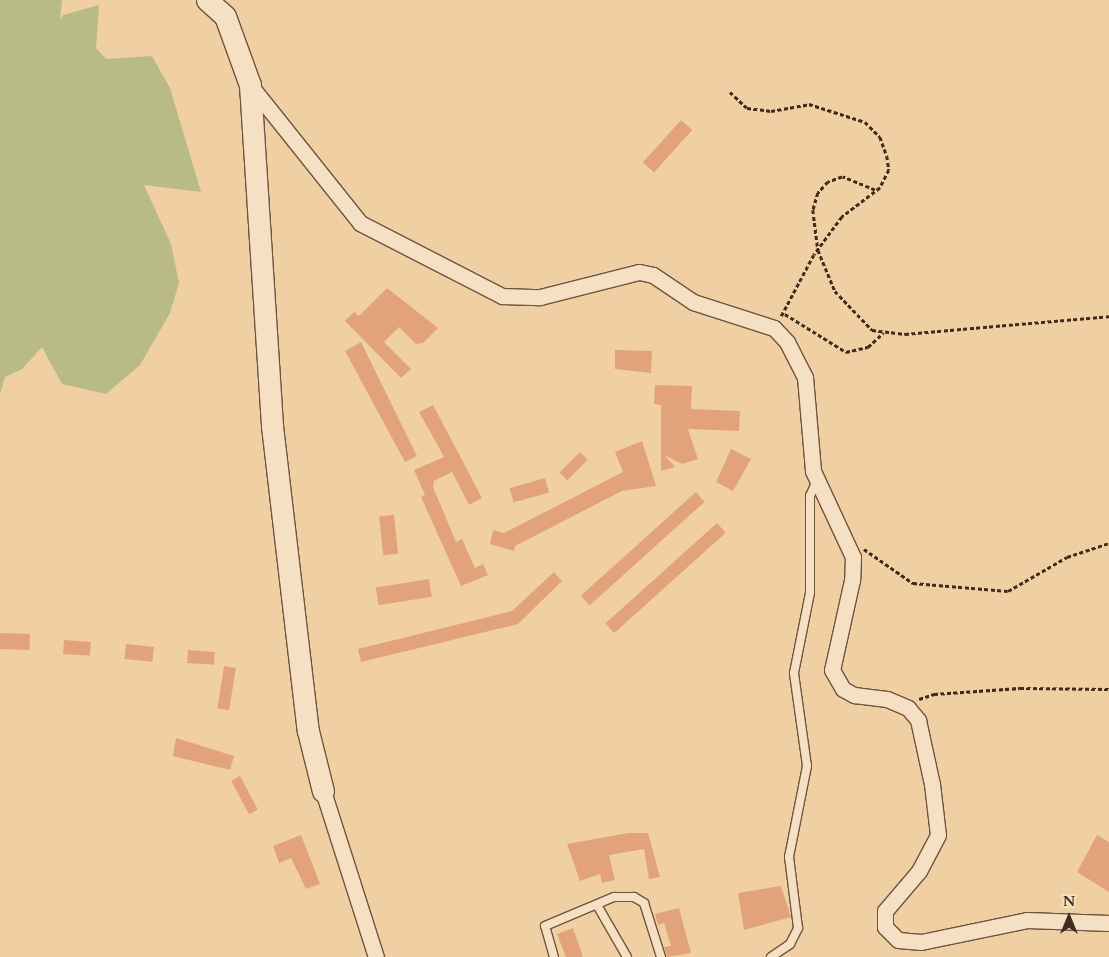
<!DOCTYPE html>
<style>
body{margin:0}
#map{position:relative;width:1109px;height:957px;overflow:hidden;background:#f0d0a3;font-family:Cardo,serif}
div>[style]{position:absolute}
.green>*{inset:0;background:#b8bb86}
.building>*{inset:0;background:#e3a37a;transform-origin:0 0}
.path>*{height:2.5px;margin-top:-1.25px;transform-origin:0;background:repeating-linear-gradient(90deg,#43291e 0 4px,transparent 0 6.5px)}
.roads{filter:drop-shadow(1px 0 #6e533f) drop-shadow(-1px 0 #6e533f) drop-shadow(0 1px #6e533f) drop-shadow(0 -1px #6e533f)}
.lane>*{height:8px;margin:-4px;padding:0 4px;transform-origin:4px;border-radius:4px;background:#f5e0c3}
.street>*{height:15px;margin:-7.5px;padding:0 7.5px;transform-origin:7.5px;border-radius:7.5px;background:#f5e0c3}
.secondary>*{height:21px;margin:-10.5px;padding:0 10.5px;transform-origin:10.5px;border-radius:10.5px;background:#f5e0c3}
span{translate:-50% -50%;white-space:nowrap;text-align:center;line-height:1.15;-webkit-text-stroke:4.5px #f5e0c3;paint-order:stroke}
.north{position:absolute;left:1044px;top:892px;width:50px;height:50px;-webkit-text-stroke:4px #f5e0c3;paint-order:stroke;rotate:0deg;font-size:14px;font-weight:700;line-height:20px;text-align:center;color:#43291e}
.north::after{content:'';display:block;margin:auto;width:18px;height:22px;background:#43291e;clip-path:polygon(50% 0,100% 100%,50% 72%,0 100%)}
</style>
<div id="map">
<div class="green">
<div style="clip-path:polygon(0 0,62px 0,60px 20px,63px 15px,99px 5px,96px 48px,106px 59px,152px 56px,170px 88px,201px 192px,144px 185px,171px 244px,179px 283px,170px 313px,140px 365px,106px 394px,62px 384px,42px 347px,22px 369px,5px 377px,0 394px)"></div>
</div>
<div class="building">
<div style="left:681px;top:120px;width:15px;height:57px;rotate:42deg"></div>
<div style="clip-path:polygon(387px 288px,438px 328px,423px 343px,416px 344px,399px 327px,384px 342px,411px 369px,401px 378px,345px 321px,354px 312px,359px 316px)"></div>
<div style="clip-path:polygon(361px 342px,417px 456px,405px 462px,345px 351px)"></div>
<div style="clip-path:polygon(615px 350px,652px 351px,651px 373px,615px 369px)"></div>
<div style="clip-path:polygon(655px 385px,692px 386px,691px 409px,740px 411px,739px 431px,688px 429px,698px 459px,682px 464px,664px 455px,675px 467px,661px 471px,661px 405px,654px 404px)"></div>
<div style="clip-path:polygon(433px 405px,482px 498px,469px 505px,452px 472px,434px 481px,433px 487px,456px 542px,462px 539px,475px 568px,483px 564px,488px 575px,461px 586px,421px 497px,425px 495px,414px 470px,444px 457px,419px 412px)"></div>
<div style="clip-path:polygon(642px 441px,656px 486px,622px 491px,515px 546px,514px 551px,490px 544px,493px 530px,504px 533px,623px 472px,615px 452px)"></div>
<div style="clip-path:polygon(731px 449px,751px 459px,733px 491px,716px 482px)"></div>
<div style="left:580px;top:452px;width:11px;height:29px;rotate:45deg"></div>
<div style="left:545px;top:478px;width:15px;height:37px;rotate:74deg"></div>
<div style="left:696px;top:492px;width:13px;height:155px;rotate:48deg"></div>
<div style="left:394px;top:515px;width:39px;height:15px;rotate:84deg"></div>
<div style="left:717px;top:523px;width:13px;height:150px;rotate:48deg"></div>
<div style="clip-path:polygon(554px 572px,562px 581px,518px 624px,361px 662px,358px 649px,512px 611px)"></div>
<div style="left:429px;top:579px;width:18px;height:54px;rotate:81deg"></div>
<div style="left:0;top:633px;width:30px;height:16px;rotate:2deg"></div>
<div style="left:64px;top:640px;width:27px;height:14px;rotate:4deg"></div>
<div style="left:126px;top:644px;width:28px;height:15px;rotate:6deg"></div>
<div style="left:188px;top:650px;width:27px;height:13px;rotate:4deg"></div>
<div style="left:224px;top:666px;width:12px;height:43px;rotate:9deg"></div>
<div style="clip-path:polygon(176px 738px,234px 756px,230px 770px,173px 756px)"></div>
<div style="left:240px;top:776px;width:38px;height:10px;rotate:62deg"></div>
<div style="clip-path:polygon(628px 833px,648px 833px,660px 877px,649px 879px,644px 849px,609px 855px,615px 880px,602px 883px,600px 874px,580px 881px,567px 844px)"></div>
<div style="clip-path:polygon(301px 835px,320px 884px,306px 889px,291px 858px,279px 863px,273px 846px)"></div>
<div style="clip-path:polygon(1097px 835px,1109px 842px,1109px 892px,1077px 872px)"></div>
<div style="clip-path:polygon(781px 886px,791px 917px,744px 930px,738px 893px)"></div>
<div style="clip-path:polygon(679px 908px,691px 953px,667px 957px,664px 947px,671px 946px,664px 923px,658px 925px,655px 914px)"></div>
<div style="clip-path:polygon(573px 928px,583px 957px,566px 957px,557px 934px)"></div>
</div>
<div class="path">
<div style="left:730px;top:92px;width:23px;rotate:43deg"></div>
<div style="left:747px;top:108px;width:24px;rotate:7deg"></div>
<div style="left:771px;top:111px;width:39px;rotate:-10deg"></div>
<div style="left:809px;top:104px;width:59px;rotate:17.8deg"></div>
<div style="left:865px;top:122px;width:21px;rotate:45deg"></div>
<div style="left:880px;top:137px;width:20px;rotate:70deg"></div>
<div style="left:887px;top:156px;width:14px;rotate:82deg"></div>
<div style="left:889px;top:170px;width:20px;rotate:117deg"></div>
<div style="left:880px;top:188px;width:48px;rotate:142.7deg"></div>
<div style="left:842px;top:217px;width:47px;rotate:126.4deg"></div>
<div style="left:814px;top:255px;width:70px;rotate:118deg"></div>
<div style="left:875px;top:190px;width:35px;rotate:-158deg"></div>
<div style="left:842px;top:177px;width:15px;rotate:160deg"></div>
<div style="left:828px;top:182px;width:15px;rotate:132deg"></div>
<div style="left:818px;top:193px;width:18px;rotate:106deg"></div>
<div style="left:813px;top:210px;width:40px;rotate:82.9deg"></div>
<div style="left:818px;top:250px;width:44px;rotate:67.5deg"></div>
<div style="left:835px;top:291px;width:54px;rotate:46.5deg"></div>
<div style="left:872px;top:330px;width:33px;rotate:7deg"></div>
<div style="left:905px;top:334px;width:205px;rotate:-5deg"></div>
<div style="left:785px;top:314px;width:72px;rotate:31.9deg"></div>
<div style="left:846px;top:352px;width:23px;rotate:-13deg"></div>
<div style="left:868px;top:347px;width:21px;rotate:-43deg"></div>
<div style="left:864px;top:549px;width:60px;rotate:34.8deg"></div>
<div style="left:913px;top:583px;width:95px;rotate:4.8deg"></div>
<div style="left:1008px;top:591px;width:68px;rotate:-30deg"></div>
<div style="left:1067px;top:557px;width:44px;rotate:-18.4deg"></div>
<div style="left:919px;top:699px;width:16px;rotate:-18deg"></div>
<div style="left:934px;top:694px;width:86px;rotate:-4deg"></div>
<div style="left:1020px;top:688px;width:89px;rotate:0.6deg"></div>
</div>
<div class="roads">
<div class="lane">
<div style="left:597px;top:905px;width:60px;rotate:60deg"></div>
<div style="left:554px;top:957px;width:32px;rotate:-106deg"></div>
<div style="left:545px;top:926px;width:75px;rotate:-22.8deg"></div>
<div style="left:614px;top:897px;width:20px"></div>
<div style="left:634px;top:897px;width:12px;rotate:31deg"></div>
<div style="left:644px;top:903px;width:57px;rotate:72.5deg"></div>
<div style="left:771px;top:957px;width:23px;rotate:-34deg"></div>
<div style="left:790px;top:944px;width:18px;rotate:-63deg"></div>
<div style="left:798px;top:928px;width:72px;rotate:-97.2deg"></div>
<div style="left:789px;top:857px;width:93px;rotate:-78.8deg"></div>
<div style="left:807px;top:766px;width:94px;rotate:-98deg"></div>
<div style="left:794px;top:673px;width:82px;rotate:-78.7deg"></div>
<div style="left:810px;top:593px;width:97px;rotate:-90deg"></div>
<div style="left:810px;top:496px;width:14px;rotate:-65deg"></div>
</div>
<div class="street">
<div style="left:250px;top:85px;width:176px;rotate:51.4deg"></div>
<div style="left:360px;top:223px;width:160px;rotate:27.2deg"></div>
<div style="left:502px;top:296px;width:38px;rotate:2deg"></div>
<div style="left:540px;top:297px;width:102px;rotate:-14.2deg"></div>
<div style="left:639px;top:272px;width:14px;rotate:12deg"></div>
<div style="left:653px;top:275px;width:48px;rotate:34deg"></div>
<div style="left:693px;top:302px;width:85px;rotate:17.8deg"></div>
<div style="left:774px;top:328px;width:19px;rotate:47deg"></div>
<div style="left:787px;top:342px;width:39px;rotate:63deg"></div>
<div style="left:805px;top:377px;width:94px;rotate:85.1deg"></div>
<div style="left:813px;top:471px;width:95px;rotate:65.1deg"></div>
<div style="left:853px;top:557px;width:23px;rotate:92deg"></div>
<div style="left:852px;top:580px;width:92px;rotate:102.5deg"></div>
<div style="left:832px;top:670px;width:22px;rotate:60deg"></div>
<div style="left:843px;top:689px;width:13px;rotate:29deg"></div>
<div style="left:854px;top:695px;width:33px;rotate:7deg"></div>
<div style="left:887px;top:699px;width:23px;rotate:23deg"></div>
<div style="left:908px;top:708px;width:16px;rotate:50deg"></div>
<div style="left:918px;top:720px;width:66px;rotate:77.7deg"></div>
<div style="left:932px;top:784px;width:51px;rotate:83.3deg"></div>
<div style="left:938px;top:835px;width:41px;rotate:117.8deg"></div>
<div style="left:919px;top:871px;width:52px;rotate:130.4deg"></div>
<div style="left:885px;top:911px;width:16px;rotate:90deg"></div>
<div style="left:885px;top:927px;width:18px;rotate:45deg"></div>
<div style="left:898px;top:940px;width:23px;rotate:5deg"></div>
<div style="left:921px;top:942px;width:108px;rotate:-11.7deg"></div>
<div style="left:1027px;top:920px;width:82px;rotate:2.1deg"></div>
<div style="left:323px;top:791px;width:174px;rotate:72.3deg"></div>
</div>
<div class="secondary">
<div style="left:207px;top:0;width:24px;rotate:42deg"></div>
<div style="left:225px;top:16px;width:73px;rotate:70.1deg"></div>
<div style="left:250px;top:85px;width:342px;rotate:86.3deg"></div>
<div style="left:272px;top:426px;width:307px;rotate:83.3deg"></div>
<div style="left:308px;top:731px;width:62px;rotate:76deg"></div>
</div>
</div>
<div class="north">N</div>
</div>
